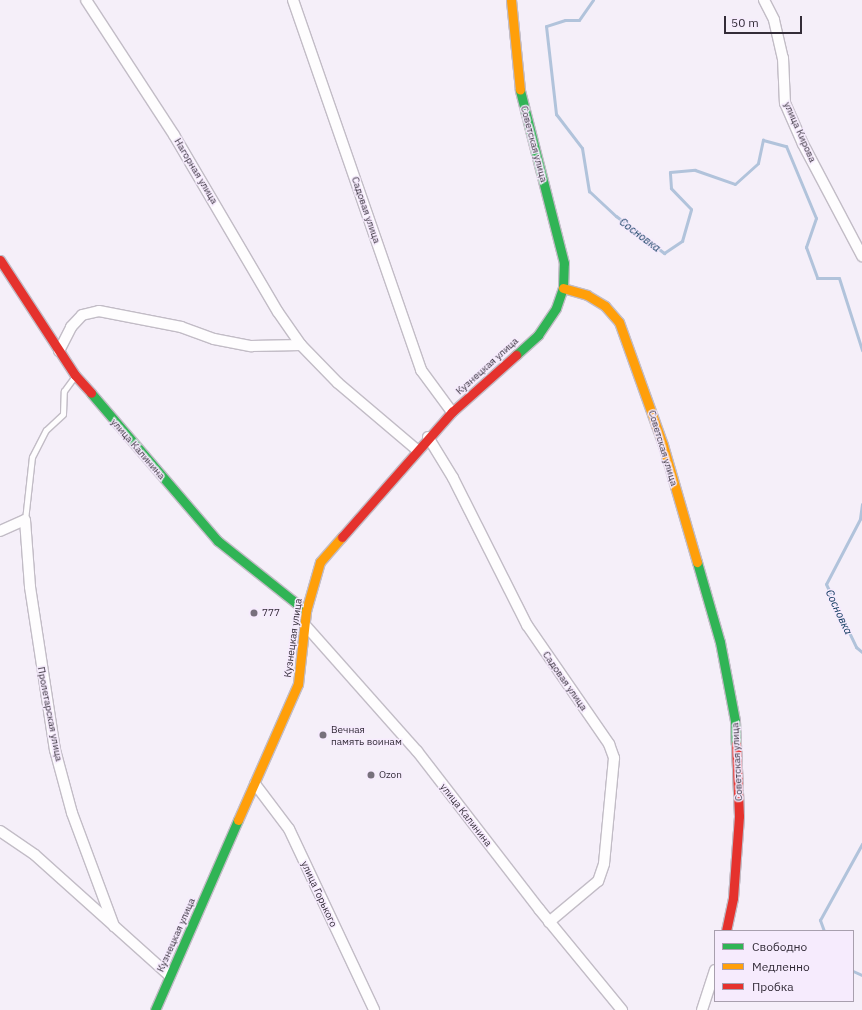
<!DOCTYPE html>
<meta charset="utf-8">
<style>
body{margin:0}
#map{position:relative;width:862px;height:1010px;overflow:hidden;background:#f5eff9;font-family:"IBM Plex Sans",sans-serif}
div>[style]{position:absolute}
.stream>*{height:3px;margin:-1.5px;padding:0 1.5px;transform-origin:1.5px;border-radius:1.5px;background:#b1c3db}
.roads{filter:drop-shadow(1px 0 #c2bcc6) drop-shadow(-1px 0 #c2bcc6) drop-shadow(0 1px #c2bcc6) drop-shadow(0 -1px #c2bcc6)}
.lane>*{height:5px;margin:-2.5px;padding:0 2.5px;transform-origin:2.5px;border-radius:2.5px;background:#fefdfe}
.street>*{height:10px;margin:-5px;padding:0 5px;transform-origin:5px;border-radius:5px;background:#fefdfe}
.fast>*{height:9px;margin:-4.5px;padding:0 4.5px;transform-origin:4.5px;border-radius:4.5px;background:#30b455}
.slow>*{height:9px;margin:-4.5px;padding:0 4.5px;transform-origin:4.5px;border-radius:4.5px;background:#ff9f0a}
.jam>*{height:9px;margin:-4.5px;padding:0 4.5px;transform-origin:4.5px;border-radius:4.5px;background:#e5322d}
.dots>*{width:11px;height:11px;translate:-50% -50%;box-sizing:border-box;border:2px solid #f6ebfd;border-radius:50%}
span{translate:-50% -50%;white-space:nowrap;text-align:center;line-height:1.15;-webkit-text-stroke:3px #f6ebfd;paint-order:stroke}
.street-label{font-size:10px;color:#332c38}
.poi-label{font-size:10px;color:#332c38}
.left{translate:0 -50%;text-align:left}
.water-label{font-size:11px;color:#053258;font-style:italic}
.legend{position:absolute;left:714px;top:930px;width:140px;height:72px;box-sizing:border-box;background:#f6ebfd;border:1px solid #a89fae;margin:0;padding:5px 7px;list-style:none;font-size:12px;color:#332c38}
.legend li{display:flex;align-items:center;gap:8px;height:20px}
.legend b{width:20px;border:1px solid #a89fae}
.scale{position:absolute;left:724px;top:16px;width:78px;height:18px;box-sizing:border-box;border:2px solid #332c38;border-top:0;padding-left:5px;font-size:12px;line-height:14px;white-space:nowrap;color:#332c38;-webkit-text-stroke:3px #f6ebfd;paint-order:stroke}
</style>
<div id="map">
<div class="stream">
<div style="left:593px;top:0;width:24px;rotate:125deg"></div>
<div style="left:579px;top:20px;width:14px;rotate:180deg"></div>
<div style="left:565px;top:20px;width:20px;rotate:162deg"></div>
<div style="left:546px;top:26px;width:89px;rotate:83.5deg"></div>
<div style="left:556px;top:114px;width:43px;rotate:52.6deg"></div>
<div style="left:582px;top:148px;width:44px;rotate:80.8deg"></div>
<div style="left:589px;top:191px;width:37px;rotate:43deg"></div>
<div style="left:616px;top:216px;width:61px;rotate:37.6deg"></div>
<div style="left:664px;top:253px;width:22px;rotate:-34deg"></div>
<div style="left:682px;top:241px;width:33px;rotate:-74deg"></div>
<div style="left:691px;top:209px;width:29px;rotate:-134deg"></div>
<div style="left:671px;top:188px;width:16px;rotate:-94deg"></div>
<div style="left:670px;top:172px;width:25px;rotate:-5deg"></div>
<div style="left:695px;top:170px;width:42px;rotate:19.3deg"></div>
<div style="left:735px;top:184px;width:31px;rotate:-42deg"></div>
<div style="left:758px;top:163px;width:24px;rotate:-78deg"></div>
<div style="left:763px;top:140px;width:24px;rotate:15deg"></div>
<div style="left:786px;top:146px;width:78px;rotate:67.4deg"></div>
<div style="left:816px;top:218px;width:31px;rotate:109deg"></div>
<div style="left:806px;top:247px;width:33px;rotate:70deg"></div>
<div style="left:817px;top:278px;width:22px"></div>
<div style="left:839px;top:278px;width:76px;rotate:72.3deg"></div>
<div style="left:862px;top:504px;width:15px;rotate:98deg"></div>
<div style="left:860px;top:519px;width:73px;rotate:117.6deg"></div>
<div style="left:826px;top:584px;width:70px;rotate:64.5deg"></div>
<div style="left:856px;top:647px;width:8px;rotate:40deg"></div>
<div style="left:824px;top:931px;width:12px;rotate:-110deg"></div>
<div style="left:820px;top:920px;width:87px;rotate:-61.1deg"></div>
<div style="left:853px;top:971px;width:10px;rotate:24deg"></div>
</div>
<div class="roads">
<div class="lane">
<div style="left:25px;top:520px;width:63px;rotate:-83.7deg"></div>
<div style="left:32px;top:457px;width:30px;rotate:-63deg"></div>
<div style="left:46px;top:430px;width:23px;rotate:-43deg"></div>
<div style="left:63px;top:414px;width:23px;rotate:-88deg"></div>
<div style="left:64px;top:391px;width:19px;rotate:-54deg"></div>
</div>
<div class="street">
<div style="left:86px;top:0;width:161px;rotate:56.9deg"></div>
<div style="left:174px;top:135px;width:205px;rotate:59.6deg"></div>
<div style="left:278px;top:312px;width:40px;rotate:55.1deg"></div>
<div style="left:301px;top:345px;width:53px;rotate:45.8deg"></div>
<div style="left:338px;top:383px;width:104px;rotate:40.3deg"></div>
<div style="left:293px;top:0;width:392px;rotate:70.9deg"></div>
<div style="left:421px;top:370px;width:52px;rotate:53.6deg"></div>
<div style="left:764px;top:0;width:22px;rotate:63deg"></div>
<div style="left:774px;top:20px;width:39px;rotate:77deg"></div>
<div style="left:783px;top:58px;width:45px;rotate:87.5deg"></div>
<div style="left:785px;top:103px;width:45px;rotate:66.3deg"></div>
<div style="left:803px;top:144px;width:127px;rotate:62.2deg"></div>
<div style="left:59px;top:351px;width:27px;rotate:-63deg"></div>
<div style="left:71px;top:327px;width:16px;rotate:-47deg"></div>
<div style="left:82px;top:315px;width:17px;rotate:-13deg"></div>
<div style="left:99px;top:311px;width:84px;rotate:11deg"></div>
<div style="left:181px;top:327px;width:35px;rotate:20deg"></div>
<div style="left:214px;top:339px;width:38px;rotate:11deg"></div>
<div style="left:251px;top:346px;width:50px;rotate:-1.1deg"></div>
<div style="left:428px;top:437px;width:48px;rotate:58.6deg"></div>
<div style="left:453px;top:478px;width:165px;rotate:63.3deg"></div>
<div style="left:527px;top:625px;width:145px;rotate:55.4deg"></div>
<div style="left:609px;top:744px;width:15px;rotate:70deg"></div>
<div style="left:614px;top:758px;width:106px;rotate:95.4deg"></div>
<div style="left:604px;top:864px;width:18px;rotate:109deg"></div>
<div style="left:598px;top:881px;width:64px;rotate:140.1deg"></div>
<div style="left:0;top:531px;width:27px;rotate:-24deg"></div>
<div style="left:25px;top:520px;width:67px;rotate:85.7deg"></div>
<div style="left:30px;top:587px;width:165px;rotate:81.3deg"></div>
<div style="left:55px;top:750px;width:65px;rotate:74.9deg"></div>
<div style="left:72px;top:813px;width:121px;rotate:69.6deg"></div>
<div style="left:305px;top:625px;width:169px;rotate:48.4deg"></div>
<div style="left:417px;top:751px;width:200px;rotate:52.3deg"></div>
<div style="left:539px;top:909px;width:131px;rotate:50.6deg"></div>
<div style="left:255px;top:784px;width:56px;rotate:52.9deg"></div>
<div style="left:289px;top:829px;width:200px;rotate:64.8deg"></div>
<div style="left:0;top:831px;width:42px;rotate:34.4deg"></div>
<div style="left:35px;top:855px;width:181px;rotate:41.9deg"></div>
<div style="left:702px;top:1010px;width:42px;rotate:-72deg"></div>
</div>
<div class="fast">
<div style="left:516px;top:355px;width:30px;rotate:-42deg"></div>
<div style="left:538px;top:335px;width:32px;rotate:-56deg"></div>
<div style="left:556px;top:308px;width:21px;rotate:-71deg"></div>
<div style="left:563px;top:288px;width:25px;rotate:-88deg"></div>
<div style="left:564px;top:263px;width:179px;rotate:-104.3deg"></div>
<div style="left:91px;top:393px;width:195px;rotate:49.4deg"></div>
<div style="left:218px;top:541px;width:112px;rotate:38.5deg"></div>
<div style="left:697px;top:562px;width:83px;rotate:74deg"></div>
<div style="left:720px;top:642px;width:80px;rotate:79.2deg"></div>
<div style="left:735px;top:721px;width:23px;rotate:88deg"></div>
<div style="left:155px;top:1010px;width:207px;rotate:-66.4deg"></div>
</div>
<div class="slow">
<div style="left:511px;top:0;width:90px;rotate:84.3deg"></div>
<div style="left:563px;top:288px;width:25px;rotate:16deg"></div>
<div style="left:587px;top:295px;width:21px;rotate:31deg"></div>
<div style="left:605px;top:306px;width:21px;rotate:49deg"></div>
<div style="left:619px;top:322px;width:131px;rotate:70.3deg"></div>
<div style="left:663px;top:445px;width:122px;rotate:73.8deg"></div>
<div style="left:238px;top:820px;width:149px;rotate:-66.2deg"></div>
<div style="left:298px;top:684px;width:73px;rotate:-83.7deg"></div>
<div style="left:306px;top:611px;width:51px;rotate:-74.1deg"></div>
<div style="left:320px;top:562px;width:33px;rotate:-49deg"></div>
</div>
<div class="jam">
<div style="left:0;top:260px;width:137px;rotate:56.9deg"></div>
<div style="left:75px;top:375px;width:24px;rotate:48deg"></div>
<div style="left:342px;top:537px;width:167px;rotate:-48.7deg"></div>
<div style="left:452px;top:412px;width:86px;rotate:-41.7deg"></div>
<div style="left:726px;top:931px;width:34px;rotate:-78deg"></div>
<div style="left:733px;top:898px;width:82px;rotate:-85.8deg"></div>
<div style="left:739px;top:816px;width:72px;rotate:-92.4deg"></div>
</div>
</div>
<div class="dots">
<div style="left:254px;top:613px;background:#77707c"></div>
<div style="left:323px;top:735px;background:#77707c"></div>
<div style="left:371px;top:775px;background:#77707c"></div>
</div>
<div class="street-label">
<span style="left:800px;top:132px;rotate:66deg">улица Кирова</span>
<span style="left:534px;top:144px;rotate:75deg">Советская улица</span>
<span style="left:196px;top:171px;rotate:59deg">Нагорная улица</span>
<span style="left:366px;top:210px;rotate:71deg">Садовая улица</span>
<span style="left:487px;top:366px;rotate:-42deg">Кузнецкая улица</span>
<span style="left:663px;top:448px;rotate:73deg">Советская улица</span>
<span style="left:138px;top:449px;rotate:49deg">улица Калинина</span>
<span style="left:293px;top:638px;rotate:-82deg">Кузнецкая улица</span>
<span style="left:565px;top:681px;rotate:55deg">Садовая улица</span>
<span style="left:50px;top:714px;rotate:79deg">Пролетарская улица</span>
<span style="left:737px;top:762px;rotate:-93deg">Советская улица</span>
<span style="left:466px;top:815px;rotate:52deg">улица Калинина</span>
<span style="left:319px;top:894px;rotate:65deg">улица Горького</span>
<span style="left:176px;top:935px;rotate:-66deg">Кузнецкая улица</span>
</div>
<div class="poi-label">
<span class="left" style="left:262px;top:613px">777</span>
<span class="left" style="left:331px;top:735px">Вечная<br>память воинам</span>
<span class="left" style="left:379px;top:775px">Ozon</span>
</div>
<div class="water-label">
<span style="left:640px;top:235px;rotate:37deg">Сосновка</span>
<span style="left:839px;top:612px;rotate:65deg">Сосновка</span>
</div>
<ul class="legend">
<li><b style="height:5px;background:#30b455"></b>Свободно</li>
<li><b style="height:5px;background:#ff9f0a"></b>Медленно</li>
<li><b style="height:5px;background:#e5322d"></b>Пробка</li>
</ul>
<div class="scale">50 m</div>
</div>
